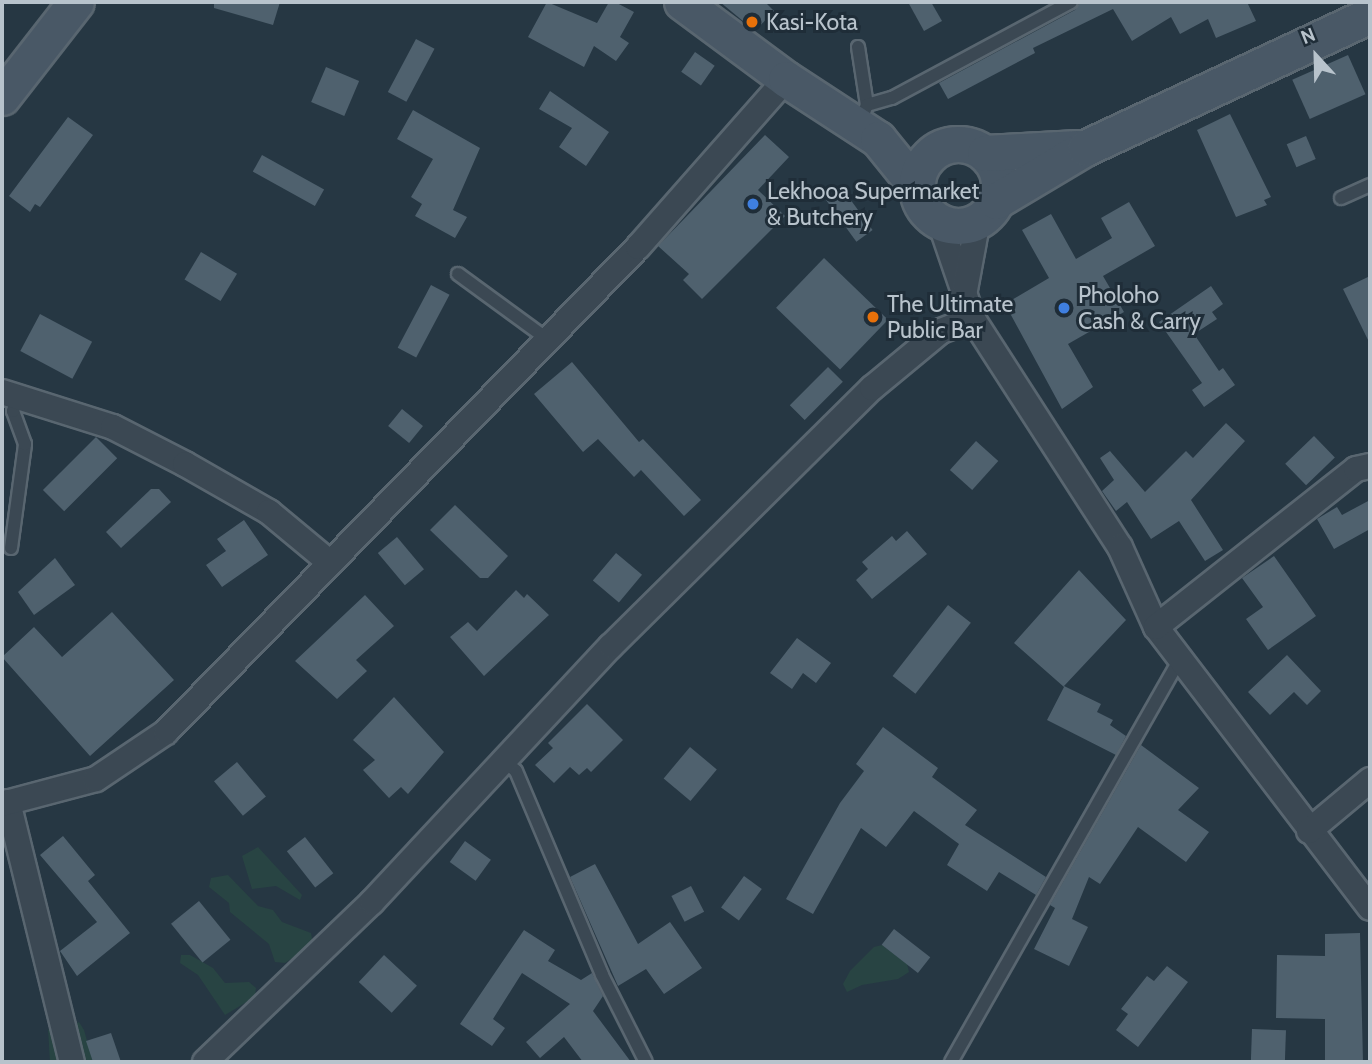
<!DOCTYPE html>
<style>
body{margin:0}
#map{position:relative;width:1372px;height:1064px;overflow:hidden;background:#263743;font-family:Cabin,sans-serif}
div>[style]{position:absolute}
.green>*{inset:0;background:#284443}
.building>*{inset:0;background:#4f616e;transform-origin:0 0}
.roads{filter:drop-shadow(2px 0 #596670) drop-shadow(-2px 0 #596670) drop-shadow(0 2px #596670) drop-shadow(0 -2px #596670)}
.lane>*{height:12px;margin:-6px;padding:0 6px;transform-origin:6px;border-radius:6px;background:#3b4853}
.street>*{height:24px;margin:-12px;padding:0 12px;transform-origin:12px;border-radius:12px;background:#3b4853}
.secondary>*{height:35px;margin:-17.5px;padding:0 17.5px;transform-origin:17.5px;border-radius:17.5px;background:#495866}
.secondary>.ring{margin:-17.5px;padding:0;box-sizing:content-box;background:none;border:35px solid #495866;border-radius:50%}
.dots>*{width:19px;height:19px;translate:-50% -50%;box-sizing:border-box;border:4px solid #1f2d38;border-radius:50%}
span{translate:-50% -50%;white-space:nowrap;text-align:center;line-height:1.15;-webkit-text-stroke:6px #1f2d38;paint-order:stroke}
.poi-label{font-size:23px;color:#b8c3cc}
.left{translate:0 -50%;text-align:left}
.frame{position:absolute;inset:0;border:4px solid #b8c3cc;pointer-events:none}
.north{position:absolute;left:1281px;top:21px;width:70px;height:70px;-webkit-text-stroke:5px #1f2d38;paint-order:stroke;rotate:338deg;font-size:19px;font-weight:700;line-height:28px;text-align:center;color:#b8c3cc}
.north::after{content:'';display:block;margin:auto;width:24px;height:32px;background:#b8c3cc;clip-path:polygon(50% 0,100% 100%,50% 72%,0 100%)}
</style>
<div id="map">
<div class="green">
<div style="clip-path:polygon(258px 847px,302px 895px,300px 900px,276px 886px,252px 889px,242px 856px)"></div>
<div style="clip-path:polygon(228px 875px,258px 906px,273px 910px,282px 922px,311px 933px,313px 944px,285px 963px,275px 962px,269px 944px,230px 912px,229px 903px,209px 887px,211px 878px)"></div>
<div style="clip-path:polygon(882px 945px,907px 964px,909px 972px,898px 979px,862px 985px,847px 992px,843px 984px,850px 971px,874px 947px)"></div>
<div style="clip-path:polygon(181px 955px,190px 955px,213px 968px,225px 983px,249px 982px,256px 988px,255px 997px,225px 1015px,198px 975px,180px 963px)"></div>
<div style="clip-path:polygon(79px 1022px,84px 1030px,93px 1062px,79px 1062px,72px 1025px)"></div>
<div style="clip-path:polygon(48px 1029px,51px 1032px,60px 1062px,50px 1062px)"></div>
</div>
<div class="building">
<div style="clip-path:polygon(214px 2px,280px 2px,273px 25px,214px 8px)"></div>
<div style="clip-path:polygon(547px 2px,597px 23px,609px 2px,615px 2px,634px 12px,620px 37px,629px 43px,616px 61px,594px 46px,584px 67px,528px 37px)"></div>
<div style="clip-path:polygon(720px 2px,765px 2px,774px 11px,755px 31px)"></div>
<div style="clip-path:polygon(908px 2px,931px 2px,942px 21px,924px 31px)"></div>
<div style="clip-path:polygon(1080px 2px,1247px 2px,1256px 21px,1216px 38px,1208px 19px,1180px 34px,1171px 17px,1132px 41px,1113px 9px,1033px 48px,1035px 53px,948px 99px,939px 83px,1075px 10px)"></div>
<div style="left:416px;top:39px;width:21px;height:60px;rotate:28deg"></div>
<div style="left:695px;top:52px;width:24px;height:24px;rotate:35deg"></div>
<div style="left:1348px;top:55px;width:43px;height:61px;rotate:66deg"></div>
<div style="left:326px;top:67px;width:36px;height:38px;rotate:23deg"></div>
<div style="clip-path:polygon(550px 91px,609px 132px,586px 166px,559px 147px,572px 128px,539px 109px)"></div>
<div style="clip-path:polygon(413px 110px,480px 148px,453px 210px,467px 217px,455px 238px,415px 216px,422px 204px,411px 197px,433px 159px,397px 139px)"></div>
<div style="clip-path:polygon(1230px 114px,1271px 197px,1264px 200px,1267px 205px,1236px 217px,1197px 130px)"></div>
<div style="clip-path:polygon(68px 117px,93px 135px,40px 207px,35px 204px,30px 212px,9px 196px)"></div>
<div style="clip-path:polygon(765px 135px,789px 157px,758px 190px,785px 216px,702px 299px,683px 280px,689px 274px,658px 246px)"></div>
<div style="left:1306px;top:136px;width:25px;height:21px;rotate:67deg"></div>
<div style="left:262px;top:155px;width:71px;height:19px;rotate:29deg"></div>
<div style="left:842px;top:188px;width:52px;height:20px;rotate:54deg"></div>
<div style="clip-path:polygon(1129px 202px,1155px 246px,1103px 276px,1124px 312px,1068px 344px,1093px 387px,1062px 409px,1005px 304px,1049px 278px,1022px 230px,1051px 214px,1076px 259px,1112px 238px,1101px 218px)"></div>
<div style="left:201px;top:252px;width:42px;height:32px;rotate:31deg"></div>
<div style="left:824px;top:258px;width:89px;height:69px;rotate:44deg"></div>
<div style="clip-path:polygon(1370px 276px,1370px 344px,1343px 289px)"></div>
<div style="left:431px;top:285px;width:21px;height:71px;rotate:28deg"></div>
<div style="clip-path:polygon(1211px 286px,1223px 304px,1212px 312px,1217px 319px,1194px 334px,1219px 371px,1223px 368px,1235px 385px,1204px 407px,1192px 390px,1202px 383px,1159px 322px)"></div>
<div style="left:40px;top:314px;width:59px;height:42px;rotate:28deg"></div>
<div style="clip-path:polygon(572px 362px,639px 442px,643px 439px,701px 500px,684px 516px,641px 470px,634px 477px,598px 439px,583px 452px,534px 394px)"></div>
<div style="left:828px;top:367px;width:21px;height:54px;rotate:45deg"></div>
<div style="left:402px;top:409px;width:27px;height:22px;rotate:39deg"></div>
<div style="clip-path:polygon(1226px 423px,1245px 441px,1191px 500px,1223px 550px,1205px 561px,1179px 521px,1151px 539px,1127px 502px,1116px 511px,1102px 491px,1114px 480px,1100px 458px,1110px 451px,1145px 492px,1186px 451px,1193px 458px)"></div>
<div style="left:1314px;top:436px;width:30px;height:40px;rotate:46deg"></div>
<div style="left:96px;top:437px;width:30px;height:75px;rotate:45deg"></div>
<div style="left:976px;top:441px;width:30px;height:39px;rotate:42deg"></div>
<div style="clip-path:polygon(151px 489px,159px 489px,171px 502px,121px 548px,106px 532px)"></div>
<div style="clip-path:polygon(1370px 500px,1370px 529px,1334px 549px,1317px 519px,1337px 507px,1342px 515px)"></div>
<div style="clip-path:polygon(455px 505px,508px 556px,488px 578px,480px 578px,430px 530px)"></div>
<div style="clip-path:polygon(244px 520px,268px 555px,222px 587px,206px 565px,226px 551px,217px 539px)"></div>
<div style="clip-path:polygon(907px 531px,927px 554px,872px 599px,856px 580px,868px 569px,862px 562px,892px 536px,896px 541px)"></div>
<div style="left:397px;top:537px;width:42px;height:25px;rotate:50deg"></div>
<div style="left:616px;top:553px;width:34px;height:36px;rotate:40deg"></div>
<div style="clip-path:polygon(1274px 556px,1316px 616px,1268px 650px,1246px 619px,1263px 607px,1242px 578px)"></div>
<div style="clip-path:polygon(55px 558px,75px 585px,34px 615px,18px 592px)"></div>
<div style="clip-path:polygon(1079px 570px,1126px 620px,1064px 686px,1101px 704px,1097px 712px,1113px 720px,1110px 725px,1126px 736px,1116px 755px,1047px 720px,1064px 687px,1014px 643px)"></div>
<div style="clip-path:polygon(516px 590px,524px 598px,527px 594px,549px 615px,484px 676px,450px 637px,468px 622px,477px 631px)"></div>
<div style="clip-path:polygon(365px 595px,394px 626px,356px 660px,367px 671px,337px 699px,295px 661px)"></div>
<div style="left:948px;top:605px;width:29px;height:90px;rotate:38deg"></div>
<div style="clip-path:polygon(112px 612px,174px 680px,90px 756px,2px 657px,34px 627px,62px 657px)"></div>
<div style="clip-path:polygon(797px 638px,831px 663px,816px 683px,803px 673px,792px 689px,770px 673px)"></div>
<div style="clip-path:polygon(1287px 655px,1321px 691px,1307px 705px,1294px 692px,1270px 715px,1248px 692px)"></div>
<div style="clip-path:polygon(394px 697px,444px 752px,408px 794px,401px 787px,389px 798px,363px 770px,375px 760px,353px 740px)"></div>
<div style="clip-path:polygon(587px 704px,623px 740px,591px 772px,587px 768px,579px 775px,570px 767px,554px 783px,535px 765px,553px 748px,548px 743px)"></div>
<div style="clip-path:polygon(883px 727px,938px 768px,932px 777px,977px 810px,965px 825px,1046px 877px,1036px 895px,999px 872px,987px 891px,947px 865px,959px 844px,914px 811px,886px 847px,861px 828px,813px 914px,786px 899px,840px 803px,864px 771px,856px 764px)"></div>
<div style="clip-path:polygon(1141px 745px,1199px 788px,1178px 810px,1209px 832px,1186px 862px,1138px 827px,1100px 884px,1089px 877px,1072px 919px,1088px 927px,1069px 966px,1034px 949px,1055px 908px,1050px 905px)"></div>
<div style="left:690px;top:747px;width:35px;height:41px;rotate:40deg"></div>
<div style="left:237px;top:762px;width:45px;height:30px;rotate:50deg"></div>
<div style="clip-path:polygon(63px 836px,95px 875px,88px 881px,130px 933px,77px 976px,60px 951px,97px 922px,40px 855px)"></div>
<div style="left:305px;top:837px;width:46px;height:23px;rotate:52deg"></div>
<div style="left:465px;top:841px;width:32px;height:26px;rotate:36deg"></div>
<div style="clip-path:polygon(595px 864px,638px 944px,670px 922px,702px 968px,664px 994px,646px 969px,618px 986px,570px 877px)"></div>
<div style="left:744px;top:876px;width:22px;height:39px;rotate:36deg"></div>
<div style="left:691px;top:886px;width:29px;height:22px;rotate:63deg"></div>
<div style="left:199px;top:901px;width:50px;height:36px;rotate:51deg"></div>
<div style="left:894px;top:929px;width:46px;height:20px;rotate:38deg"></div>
<div style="clip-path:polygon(524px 930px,555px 950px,548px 961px,581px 980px,592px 973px,603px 996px,593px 1011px,631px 1062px,583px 1062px,564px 1037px,540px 1058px,526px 1042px,570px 1004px,522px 973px,493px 1019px,505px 1028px,492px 1046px,460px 1024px)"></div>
<div style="clip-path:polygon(1360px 933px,1363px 1062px,1325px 1062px,1325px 1019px,1276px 1018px,1277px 955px,1325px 956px,1325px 934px)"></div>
<div style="left:384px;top:955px;width:45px;height:37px;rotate:43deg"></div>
<div style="clip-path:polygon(1167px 966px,1188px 982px,1138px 1047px,1116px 1030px,1128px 1014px,1121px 1009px,1147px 976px,1154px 981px)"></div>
<div style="left:1252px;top:1029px;width:34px;height:33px;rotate:2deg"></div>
<div style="clip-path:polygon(111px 1033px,121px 1062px,93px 1062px,86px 1041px)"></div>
</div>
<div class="roads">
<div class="lane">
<div style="left:858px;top:47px;width:59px;rotate:81.2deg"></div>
<div style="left:867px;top:105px;width:8px;rotate:113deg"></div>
<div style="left:867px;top:105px;width:26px;rotate:-16deg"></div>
<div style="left:892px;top:98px;width:203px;rotate:-28.2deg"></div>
<div style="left:1341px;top:198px;width:32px;rotate:-24deg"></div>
<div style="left:458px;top:274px;width:110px;rotate:36.1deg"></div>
<div style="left:11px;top:548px;width:105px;rotate:-82.3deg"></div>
<div style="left:25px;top:444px;width:35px;rotate:-110deg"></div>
<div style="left:13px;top:411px;width:16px;rotate:-75deg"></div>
<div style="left:504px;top:760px;width:16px;rotate:43deg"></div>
<div style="left:516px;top:771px;width:221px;rotate:67.1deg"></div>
<div style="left:602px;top:975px;width:97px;rotate:63.2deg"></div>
<div style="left:951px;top:1062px;width:461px;rotate:-60.4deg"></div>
</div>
<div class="street">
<div style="left:940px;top:222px;width:102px;rotate:71.2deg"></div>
<div style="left:973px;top:319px;width:271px;rotate:57.2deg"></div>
<div style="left:1120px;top:547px;width:88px;rotate:65.8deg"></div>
<div style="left:1156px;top:627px;width:353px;rotate:52.7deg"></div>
<div style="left:965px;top:290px;width:71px;rotate:-79.5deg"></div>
<div style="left:2px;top:392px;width:116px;rotate:17.5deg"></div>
<div style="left:113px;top:427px;width:81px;rotate:27.2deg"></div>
<div style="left:185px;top:464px;width:97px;rotate:29.7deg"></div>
<div style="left:269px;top:512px;width:77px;rotate:39.7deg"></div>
<div style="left:1156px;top:627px;width:255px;rotate:-38.3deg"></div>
<div style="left:1356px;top:469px;width:14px;rotate:-12deg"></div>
<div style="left:8px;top:802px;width:268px;rotate:76.2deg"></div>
<div style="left:2px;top:804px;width:97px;rotate:-14.9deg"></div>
<div style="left:96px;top:779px;width:84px;rotate:-33.9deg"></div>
<div style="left:166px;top:732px;width:677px;rotate:-45.78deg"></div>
<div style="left:638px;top:247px;width:224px;rotate:-48.6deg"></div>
<div style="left:1309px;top:831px;width:80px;rotate:-39.9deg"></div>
<div style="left:205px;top:1062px;width:231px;rotate:-43.8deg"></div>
<div style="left:372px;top:902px;width:350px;rotate:-47deg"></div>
<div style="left:611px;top:646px;width:367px;rotate:-44.7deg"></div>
<div style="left:872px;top:388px;width:89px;rotate:-39.6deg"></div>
<div style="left:941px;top:331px;width:34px;rotate:-21deg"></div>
</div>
<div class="secondary">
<div style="left:682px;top:2px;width:129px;rotate:36.5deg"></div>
<div style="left:786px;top:79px;width:110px;rotate:33.1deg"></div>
<div style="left:878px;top:139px;width:60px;rotate:51deg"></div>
<div style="left:2px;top:97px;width:120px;rotate:-52.1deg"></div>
<div class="ring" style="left:917px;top:144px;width:47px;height:47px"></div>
<div style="left:985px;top:153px;width:93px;rotate:-3.1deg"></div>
<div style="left:996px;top:201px;width:104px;rotate:-30.8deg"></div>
<div style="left:1085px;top:148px;width:315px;rotate:-25deg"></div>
</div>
</div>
<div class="dots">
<div style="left:752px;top:22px;background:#e8710a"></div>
<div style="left:753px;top:204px;background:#3f7fe0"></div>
<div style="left:1064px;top:308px;background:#3f7fe0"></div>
<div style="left:873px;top:317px;background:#e8710a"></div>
</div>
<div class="poi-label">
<span class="left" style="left:766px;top:22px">Kasi-Kota</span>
<span class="left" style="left:767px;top:204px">Lekhooa Supermarket<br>&amp; Butchery</span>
<span class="left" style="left:1078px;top:308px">Pholoho<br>Cash &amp; Carry</span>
<span class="left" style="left:887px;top:317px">The Ultimate<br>Public Bar</span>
</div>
<div class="frame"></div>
<div class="north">N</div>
</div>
